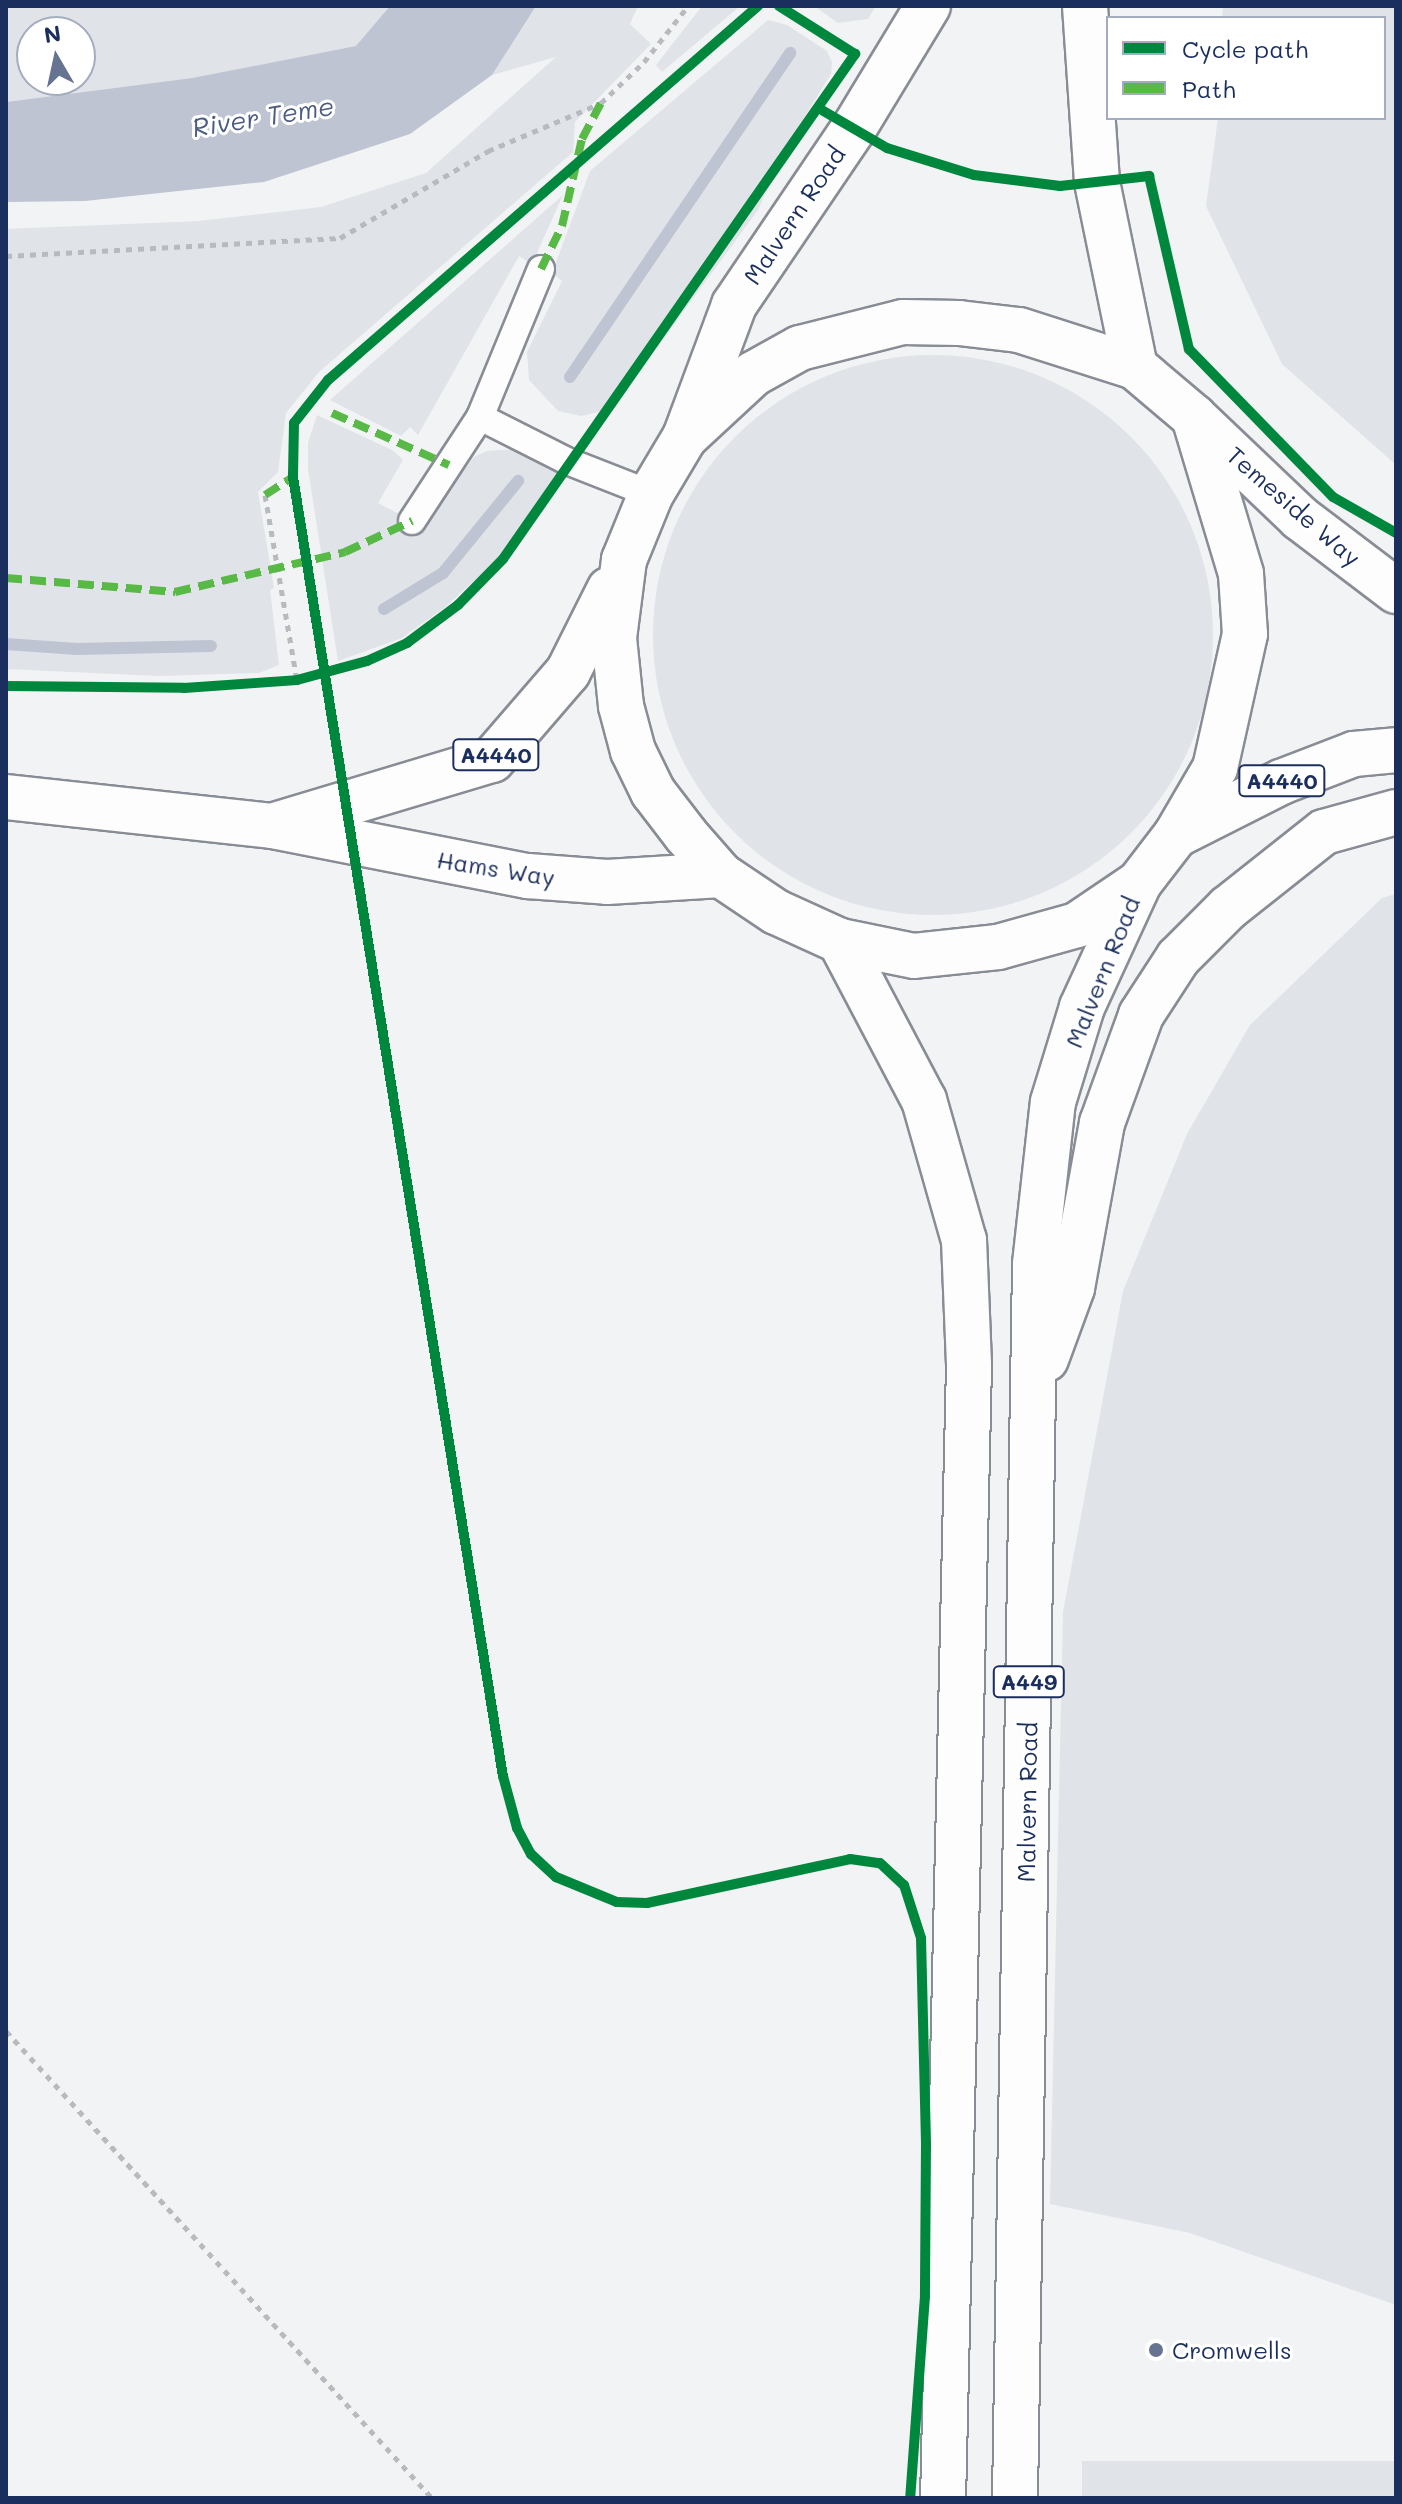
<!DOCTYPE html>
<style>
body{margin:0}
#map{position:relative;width:1402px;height:2504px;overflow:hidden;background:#f2f3f4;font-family:Mali,sans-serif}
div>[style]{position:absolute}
.green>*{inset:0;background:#e0e3e8;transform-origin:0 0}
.round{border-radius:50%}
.water>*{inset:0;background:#bec4d1}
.stream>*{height:12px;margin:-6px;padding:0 6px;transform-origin:6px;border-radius:6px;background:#bec4d1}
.path>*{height:5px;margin-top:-2.5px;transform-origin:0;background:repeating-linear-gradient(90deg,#b7babf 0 6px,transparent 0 12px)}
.roads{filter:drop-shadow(2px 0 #888c95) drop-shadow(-2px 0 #888c95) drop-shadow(0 2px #888c95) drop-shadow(0 -2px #888c95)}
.service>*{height:26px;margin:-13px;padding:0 13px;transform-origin:13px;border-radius:13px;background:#fdfdfd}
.primary>*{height:44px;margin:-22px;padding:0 22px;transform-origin:22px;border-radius:22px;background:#fdfdfd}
.trunk>*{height:44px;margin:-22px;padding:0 22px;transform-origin:22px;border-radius:22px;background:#fdfdfd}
.quiet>*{height:8px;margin-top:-4px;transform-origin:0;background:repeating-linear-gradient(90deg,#58b947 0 16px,transparent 0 24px)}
.cycleway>*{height:10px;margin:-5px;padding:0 5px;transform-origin:5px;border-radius:5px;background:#00873e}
.dots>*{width:22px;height:22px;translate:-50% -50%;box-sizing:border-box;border:4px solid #fff;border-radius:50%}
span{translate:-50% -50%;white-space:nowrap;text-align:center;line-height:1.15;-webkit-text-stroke:6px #fff;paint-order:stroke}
.shield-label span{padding:2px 6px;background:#fff;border:2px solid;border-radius:6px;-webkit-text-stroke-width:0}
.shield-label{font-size:22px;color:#1b2f5e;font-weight:700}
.street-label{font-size:24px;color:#1b2f5e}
.poi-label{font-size:24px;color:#1b2f5e}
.left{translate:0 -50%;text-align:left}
.water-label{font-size:26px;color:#4c5c81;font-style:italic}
.frame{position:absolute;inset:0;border:8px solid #1b2f5e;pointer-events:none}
.legend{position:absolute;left:1106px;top:16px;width:280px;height:104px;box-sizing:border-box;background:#fff;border:2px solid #a4acbf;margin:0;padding:10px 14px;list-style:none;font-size:24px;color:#1b2f5e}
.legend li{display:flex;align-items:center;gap:16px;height:40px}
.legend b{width:40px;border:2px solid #a4acbf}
.north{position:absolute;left:16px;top:16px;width:80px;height:80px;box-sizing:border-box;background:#fff;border:2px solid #a4acbf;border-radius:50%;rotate:351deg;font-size:22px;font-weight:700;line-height:32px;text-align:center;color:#1b2f5e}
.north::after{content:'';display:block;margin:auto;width:28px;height:36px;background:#667492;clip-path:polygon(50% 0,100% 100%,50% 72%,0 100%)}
</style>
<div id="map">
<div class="green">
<div style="clip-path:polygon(evenodd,6px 6px,390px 6px,357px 46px,192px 78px,6px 102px,6px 6px,32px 32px,80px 32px,80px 80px,32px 80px,32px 32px)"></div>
<div style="clip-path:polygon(536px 6px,638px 6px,630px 24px,651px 44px,575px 122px,573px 152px,319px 372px,286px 413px,278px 472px,258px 492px,274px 588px,270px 590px,279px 665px,259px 673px,158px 676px,6px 669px,6px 229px,199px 221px,321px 207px,426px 173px,556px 57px,492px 75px)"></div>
<div style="clip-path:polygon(702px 6px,740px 6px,662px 72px,656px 65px)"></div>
<div style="clip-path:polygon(814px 6px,876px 6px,868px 19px,838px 23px)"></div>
<div style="clip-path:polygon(1223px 6px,1396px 6px,1396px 465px,1282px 364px,1206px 206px,1218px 118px,1384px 118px,1384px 18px,1222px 18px)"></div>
<div style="clip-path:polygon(768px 20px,787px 25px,827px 51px,832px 62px,831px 74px,786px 147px,758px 210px,612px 409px,581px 416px,558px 411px,529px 380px,527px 352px,562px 281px,552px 273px,590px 171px)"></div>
<div style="clip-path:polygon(563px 195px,532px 264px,519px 256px,418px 435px,410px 427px,401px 436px,330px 400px)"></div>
<div class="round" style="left:653px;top:355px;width:560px;height:560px"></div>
<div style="clip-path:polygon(317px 415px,394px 451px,403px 460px,378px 503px,422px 526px,474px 457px,487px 451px,519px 449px,550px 464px,560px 478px,497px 560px,444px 608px,402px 638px,338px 661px,308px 469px,308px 443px)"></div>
<div style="clip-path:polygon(1396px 894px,1396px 2305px,1190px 2233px,1050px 2204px,1063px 1612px,1123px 1291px,1187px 1134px,1250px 1025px,1382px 898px)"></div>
<div style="left:1396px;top:2461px;width:37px;height:314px;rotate:90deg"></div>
</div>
<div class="water">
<div style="clip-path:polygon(390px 6px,536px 6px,492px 75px,410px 134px,264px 182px,85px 201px,6px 202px,6px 102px,192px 78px,356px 46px)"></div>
</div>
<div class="stream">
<div style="left:570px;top:377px;width:392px;rotate:-55.8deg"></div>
<div style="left:384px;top:609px;width:69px;rotate:-31.4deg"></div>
<div style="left:443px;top:573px;width:119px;rotate:-50.8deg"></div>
<div style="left:6px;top:644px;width:71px;rotate:4deg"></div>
<div style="left:77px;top:649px;width:134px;rotate:-1.3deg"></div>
</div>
<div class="path">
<div style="left:6px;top:256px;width:334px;rotate:-3.1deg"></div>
<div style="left:340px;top:238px;width:172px;rotate:-30.4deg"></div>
<div style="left:488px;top:151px;width:123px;rotate:-23deg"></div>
<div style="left:601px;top:103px;width:59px;rotate:-43.6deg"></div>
<div style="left:644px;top:62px;width:71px;rotate:-51.8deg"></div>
<div style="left:265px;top:495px;width:188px;rotate:80.2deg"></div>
<div style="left:6px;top:2031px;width:632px;rotate:47.63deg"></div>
</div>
<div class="roads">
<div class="service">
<div style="left:541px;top:269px;width:160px;rotate:112.4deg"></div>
<div style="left:480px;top:417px;width:97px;rotate:26.8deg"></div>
<div style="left:567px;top:461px;width:90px;rotate:21.4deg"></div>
<div style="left:412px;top:521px;width:124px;rotate:-56.8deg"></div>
</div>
<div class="primary">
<div style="left:1085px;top:6px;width:176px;rotate:86.1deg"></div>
<div style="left:1097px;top:182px;width:189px;rotate:78.4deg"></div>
<div style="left:685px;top:437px;width:141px;rotate:-69.6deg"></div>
<div style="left:734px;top:305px;width:214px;rotate:-55.9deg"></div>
<div style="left:854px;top:128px;width:143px;rotate:-58.8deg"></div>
</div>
<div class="trunk">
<div style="left:1194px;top:417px;width:164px;rotate:73.3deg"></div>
<div style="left:1241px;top:574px;width:60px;rotate:86.2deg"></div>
<div style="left:1245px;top:634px;width:137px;rotate:102.6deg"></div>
<div style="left:1215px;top:768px;width:78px;rotate:120.2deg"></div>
<div style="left:1176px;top:835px;width:61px;rotate:127.6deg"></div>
<div style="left:1139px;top:883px;width:75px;rotate:145.9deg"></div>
<div style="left:1077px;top:925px;width:82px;rotate:164.4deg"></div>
<div style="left:998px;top:947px;width:84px;rotate:173.9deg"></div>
<div style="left:914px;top:956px;width:76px;rotate:-168.5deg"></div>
<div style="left:840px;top:941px;width:70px;rotate:-155.6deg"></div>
<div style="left:776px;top:912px;width:66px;rotate:-146.1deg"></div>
<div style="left:721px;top:875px;width:53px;rotate:-131.2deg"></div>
<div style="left:686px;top:835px;width:54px;rotate:-127.5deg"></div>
<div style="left:653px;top:792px;width:46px;rotate:-116deg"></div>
<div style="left:633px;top:751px;width:47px;rotate:-104.9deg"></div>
<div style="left:621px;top:706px;width:68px;rotate:-95.9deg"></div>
<div style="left:614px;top:638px;width:79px;rotate:-82.7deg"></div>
<div style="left:624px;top:560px;width:71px;rotate:-67.8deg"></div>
<div style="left:651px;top:494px;width:66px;rotate:-59.2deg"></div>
<div style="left:685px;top:437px;width:93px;rotate:-42.8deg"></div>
<div style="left:753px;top:374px;width:54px;rotate:-29deg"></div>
<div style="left:800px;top:348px;width:106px;rotate:-14.2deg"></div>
<div style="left:903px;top:322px;width:56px;rotate:1deg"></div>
<div style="left:959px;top:323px;width:60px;rotate:6.7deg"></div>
<div style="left:1019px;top:330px;width:122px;rotate:17.7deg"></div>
<div style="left:1135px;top:367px;width:77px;rotate:40.3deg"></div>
<div style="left:1194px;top:417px;width:146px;rotate:43.6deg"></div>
<div style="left:1300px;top:518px;width:121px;rotate:37.2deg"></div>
<div style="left:6px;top:797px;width:268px;rotate:6.2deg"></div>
<div style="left:272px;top:826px;width:261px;rotate:11.1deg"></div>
<div style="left:528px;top:876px;width:79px;rotate:4.3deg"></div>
<div style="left:607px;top:882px;width:114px;rotate:-3.5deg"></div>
<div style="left:278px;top:824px;width:223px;rotate:-16.7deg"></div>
<div style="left:492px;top:760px;width:116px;rotate:-49.2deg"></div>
<div style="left:568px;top:672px;width:92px;rotate:-63.4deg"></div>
<div style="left:1176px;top:835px;width:118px;rotate:-26.8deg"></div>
<div style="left:1281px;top:782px;width:78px;rotate:-21deg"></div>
<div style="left:1354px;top:754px;width:42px;rotate:-5.4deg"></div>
<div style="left:840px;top:941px;width:180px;rotate:62.2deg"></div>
<div style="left:924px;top:1100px;width:146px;rotate:74.1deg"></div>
<div style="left:964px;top:1240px;width:125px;rotate:87.7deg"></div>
<div style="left:969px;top:1365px;width:1133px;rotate:91.31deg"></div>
<div style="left:1046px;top:1359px;width:76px;rotate:-69.9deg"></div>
<div style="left:1072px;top:1288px;width:168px;rotate:-79.7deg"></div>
<div style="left:1102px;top:1123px;width:115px;rotate:-70.1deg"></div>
<div style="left:1141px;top:1015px;width:68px;rotate:-57deg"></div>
<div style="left:1178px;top:958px;width:71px;rotate:-45deg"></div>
<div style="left:1228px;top:908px;width:122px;rotate:-38.4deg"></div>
<div style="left:1324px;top:832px;width:75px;rotate:-15.5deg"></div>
<div style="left:1015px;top:2498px;width:1234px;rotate:-89.07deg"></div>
<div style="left:1035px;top:1264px;width:163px;rotate:-83.7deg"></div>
<div style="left:1053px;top:1102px;width:99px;rotate:-73deg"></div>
<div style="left:1082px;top:1007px;width:136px;rotate:-65.3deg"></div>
</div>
</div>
<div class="quiet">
<div style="left:541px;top:269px;width:48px;rotate:-64deg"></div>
<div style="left:562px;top:226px;width:89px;rotate:-77.1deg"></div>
<div style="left:582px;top:139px;width:41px;rotate:-62.2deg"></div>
<div style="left:332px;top:413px;width:128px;rotate:24deg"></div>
<div style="left:265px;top:495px;width:33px;rotate:-33deg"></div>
<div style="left:6px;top:578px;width:170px;rotate:4.7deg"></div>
<div style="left:175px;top:592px;width:175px;rotate:-13.2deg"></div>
<div style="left:345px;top:552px;width:74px;rotate:-24.8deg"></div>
</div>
<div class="cycleway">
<div style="left:758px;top:6px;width:570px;rotate:138.98deg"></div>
<div style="left:328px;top:380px;width:55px;rotate:128.3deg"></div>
<div style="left:294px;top:423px;width:54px;rotate:91.1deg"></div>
<div style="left:293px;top:477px;width:1316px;rotate:80.82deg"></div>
<div style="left:503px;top:1776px;width:54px;rotate:74.9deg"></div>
<div style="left:517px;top:1828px;width:30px;rotate:62deg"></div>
<div style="left:531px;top:1854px;width:34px;rotate:43deg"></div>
<div style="left:556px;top:1877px;width:66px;rotate:22.3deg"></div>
<div style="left:617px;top:1902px;width:30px;rotate:2deg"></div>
<div style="left:647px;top:1903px;width:208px;rotate:-12.2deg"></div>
<div style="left:850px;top:1859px;width:30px;rotate:8deg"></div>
<div style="left:880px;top:1863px;width:33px;rotate:43deg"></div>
<div style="left:904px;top:1885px;width:56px;rotate:72.2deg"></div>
<div style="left:921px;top:1938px;width:205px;rotate:88.6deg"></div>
<div style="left:926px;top:2143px;width:153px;rotate:90.4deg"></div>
<div style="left:925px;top:2296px;width:203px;rotate:94.2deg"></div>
<div style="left:820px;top:109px;width:78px;rotate:30.2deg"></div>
<div style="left:887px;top:148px;width:91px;rotate:17.2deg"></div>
<div style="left:974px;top:175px;width:87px;rotate:7.3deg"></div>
<div style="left:1060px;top:186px;width:90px;rotate:-6.4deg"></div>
<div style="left:1149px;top:176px;width:178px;rotate:77deg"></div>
<div style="left:1189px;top:349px;width:206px;rotate:45.8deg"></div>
<div style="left:1333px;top:497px;width:73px;rotate:29.7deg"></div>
<div style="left:6px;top:686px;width:178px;rotate:0.6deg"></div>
<div style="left:184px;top:688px;width:113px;rotate:-4deg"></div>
<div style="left:297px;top:680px;width:73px;rotate:-15.2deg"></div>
<div style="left:367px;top:661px;width:44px;rotate:-24.2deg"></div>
<div style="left:407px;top:643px;width:64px;rotate:-36.7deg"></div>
<div style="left:458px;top:605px;width:64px;rotate:-45.6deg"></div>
<div style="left:503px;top:559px;width:616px;rotate:-55.12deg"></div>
<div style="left:855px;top:54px;width:90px;rotate:-147.7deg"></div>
</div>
<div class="dots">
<div style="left:1156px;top:2350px;background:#667492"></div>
</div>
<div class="shield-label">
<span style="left:496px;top:755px">A4440</span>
<span style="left:1282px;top:781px">A4440</span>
<span style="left:1029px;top:1682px">A449</span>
</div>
<div class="street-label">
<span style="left:794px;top:215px;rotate:-56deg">Malvern Road</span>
<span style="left:1294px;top:506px;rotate:41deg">Temeside Way</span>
<span style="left:496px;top:868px;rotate:9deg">Hams Way</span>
<span style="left:1102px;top:972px;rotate:-68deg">Malvern Road</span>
<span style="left:1027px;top:1802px;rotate:-89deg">Malvern Road</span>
</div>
<div class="poi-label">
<span class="left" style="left:1172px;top:2350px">Cromwells</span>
</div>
<div class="water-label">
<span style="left:263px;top:117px;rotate:-9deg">River Teme</span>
</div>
<div class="frame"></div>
<ul class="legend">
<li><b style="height:10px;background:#00873e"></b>Cycle path</li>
<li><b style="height:10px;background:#58b947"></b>Path</li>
</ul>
<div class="north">N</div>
</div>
